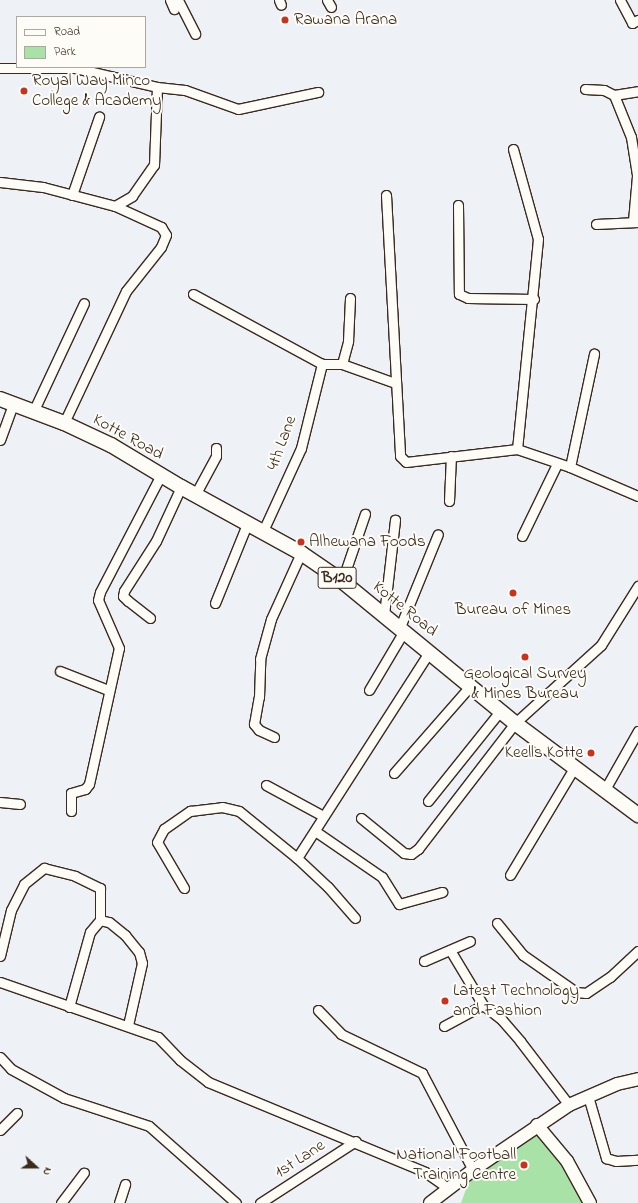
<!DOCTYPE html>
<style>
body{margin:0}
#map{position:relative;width:638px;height:1203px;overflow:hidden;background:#eef1f6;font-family:"Indie Flower",sans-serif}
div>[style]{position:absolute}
.green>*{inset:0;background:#a8e2a6}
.roads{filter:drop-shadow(1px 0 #3b2a1e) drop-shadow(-1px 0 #3b2a1e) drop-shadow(0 1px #3b2a1e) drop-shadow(0 -1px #3b2a1e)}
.street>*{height:9px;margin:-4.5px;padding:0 4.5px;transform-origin:4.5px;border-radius:4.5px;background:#fdfcf7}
.secondary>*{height:12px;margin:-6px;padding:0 6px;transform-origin:6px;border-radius:6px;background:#fdfcf7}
.primary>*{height:14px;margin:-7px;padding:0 7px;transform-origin:7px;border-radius:7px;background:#fdfcf7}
.dots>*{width:11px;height:11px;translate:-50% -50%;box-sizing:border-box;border:2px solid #fdfcf7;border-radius:50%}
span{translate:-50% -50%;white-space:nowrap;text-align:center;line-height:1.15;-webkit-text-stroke:4px #fdfcf7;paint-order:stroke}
.shield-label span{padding:1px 3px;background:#fdfcf7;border:1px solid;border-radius:3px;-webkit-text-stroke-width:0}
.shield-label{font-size:16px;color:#3b2a1e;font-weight:700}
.poi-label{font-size:17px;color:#3b2a1e}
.left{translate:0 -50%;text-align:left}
.right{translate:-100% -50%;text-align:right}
.street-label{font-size:17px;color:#3b2a1e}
.legend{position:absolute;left:16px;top:16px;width:130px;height:52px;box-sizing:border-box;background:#fdfcf7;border:1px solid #afa8a0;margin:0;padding:5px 7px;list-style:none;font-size:12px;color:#3b2a1e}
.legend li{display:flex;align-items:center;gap:8px;height:20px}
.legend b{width:20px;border:1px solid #afa8a0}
.north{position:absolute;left:16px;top:1147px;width:40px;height:40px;-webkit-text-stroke:3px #fdfcf7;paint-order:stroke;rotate:111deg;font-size:11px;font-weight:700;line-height:16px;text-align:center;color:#3b2a1e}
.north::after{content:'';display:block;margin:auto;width:14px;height:18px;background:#3b2a1e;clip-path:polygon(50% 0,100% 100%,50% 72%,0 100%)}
</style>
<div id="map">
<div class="green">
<div style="clip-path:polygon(537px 1125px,590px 1203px,461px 1203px,473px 1170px)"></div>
</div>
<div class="roads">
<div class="street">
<div style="left:170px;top:0;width:10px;rotate:66deg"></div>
<div style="left:178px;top:0;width:38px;rotate:63deg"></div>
<div style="left:279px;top:0;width:5px;rotate:68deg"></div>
<div style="left:327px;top:0;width:8px;rotate:60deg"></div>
<div style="left:620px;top:0;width:26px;rotate:62deg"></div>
<div style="left:632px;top:23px;width:7px;rotate:-27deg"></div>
<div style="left:0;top:68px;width:75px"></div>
<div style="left:75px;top:68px;width:84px;rotate:13deg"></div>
<div style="left:157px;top:87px;width:28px;rotate:6deg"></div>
<div style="left:185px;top:90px;width:56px;rotate:19.7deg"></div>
<div style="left:238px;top:109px;width:82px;rotate:-12deg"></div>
<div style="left:585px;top:89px;width:19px;rotate:3deg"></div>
<div style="left:604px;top:90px;width:11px;rotate:27deg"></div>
<div style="left:614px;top:95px;width:45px;rotate:68deg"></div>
<div style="left:631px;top:137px;width:39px;rotate:81deg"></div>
<div style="left:637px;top:176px;width:45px;rotate:95.1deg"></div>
<div style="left:614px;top:95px;width:24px;rotate:-9deg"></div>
<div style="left:513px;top:149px;width:93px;rotate:74.5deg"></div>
<div style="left:538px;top:239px;width:211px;rotate:95.7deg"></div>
<div style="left:0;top:182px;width:43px;rotate:6.6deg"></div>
<div style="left:43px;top:187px;width:74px;rotate:14.8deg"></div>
<div style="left:115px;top:206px;width:51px;rotate:24.5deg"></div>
<div style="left:161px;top:227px;width:9px;rotate:58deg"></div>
<div style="left:166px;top:235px;width:13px;rotate:113deg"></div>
<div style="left:161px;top:247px;width:56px;rotate:128.5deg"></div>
<div style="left:126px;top:291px;width:146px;rotate:115.2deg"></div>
<div style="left:72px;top:195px;width:83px;rotate:-70.9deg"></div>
<div style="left:386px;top:195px;width:261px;rotate:86.9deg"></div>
<div style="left:400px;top:456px;width:8px;rotate:45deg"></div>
<div style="left:406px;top:462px;width:112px;rotate:-6.7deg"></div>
<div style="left:517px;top:449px;width:56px;rotate:18.8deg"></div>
<div style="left:570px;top:467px;width:74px;rotate:23.1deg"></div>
<div style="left:458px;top:205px;width:89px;rotate:89.4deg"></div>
<div style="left:459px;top:294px;width:10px;rotate:24deg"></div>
<div style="left:468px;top:298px;width:66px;rotate:0.9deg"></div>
<div style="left:115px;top:206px;width:20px;rotate:-30deg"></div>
<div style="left:132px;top:196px;width:38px;rotate:-55deg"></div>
<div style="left:154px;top:165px;width:78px;rotate:-87.8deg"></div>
<div style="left:596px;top:224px;width:42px;rotate:-2.7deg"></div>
<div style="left:193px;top:294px;width:147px;rotate:28.5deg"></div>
<div style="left:322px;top:364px;width:20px"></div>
<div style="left:342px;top:364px;width:56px;rotate:19.7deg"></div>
<div style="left:342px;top:364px;width:24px;rotate:-75deg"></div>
<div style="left:348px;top:341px;width:43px;rotate:-87.3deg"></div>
<div style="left:33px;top:412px;width:120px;rotate:-64.9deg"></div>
<div style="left:0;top:440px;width:37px;rotate:-70deg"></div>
<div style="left:570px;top:467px;width:116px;rotate:-78deg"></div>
<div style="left:195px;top:495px;width:44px;rotate:-61.7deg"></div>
<div style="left:216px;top:456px;width:8px;rotate:-90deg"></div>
<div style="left:449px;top:501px;width:45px;rotate:-87.5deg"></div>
<div style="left:263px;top:531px;width:91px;rotate:-65.4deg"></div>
<div style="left:301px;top:448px;width:87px;rotate:-76deg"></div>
<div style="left:522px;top:536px;width:80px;rotate:-64.1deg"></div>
<div style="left:342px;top:581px;width:71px;rotate:-71.1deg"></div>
<div style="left:215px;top:603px;width:85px;rotate:-67.9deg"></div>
<div style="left:384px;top:615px;width:96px;rotate:-83.4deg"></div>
<div style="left:150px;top:618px;width:28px;rotate:-142deg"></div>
<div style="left:128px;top:601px;width:7px;rotate:-135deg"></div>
<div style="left:123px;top:596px;width:5px;rotate:-79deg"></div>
<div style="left:124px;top:591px;width:59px;rotate:-57.4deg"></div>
<div style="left:156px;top:541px;width:60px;rotate:-65.2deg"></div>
<div style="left:400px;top:627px;width:100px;rotate:-67.8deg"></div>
<div style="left:60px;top:671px;width:52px;rotate:21.6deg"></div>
<div style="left:369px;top:690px;width:69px;rotate:-59.3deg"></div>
<div style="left:274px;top:737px;width:17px;rotate:-155deg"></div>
<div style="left:259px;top:730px;width:8px;rotate:-130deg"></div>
<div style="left:254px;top:724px;width:27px;rotate:-80deg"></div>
<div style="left:259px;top:697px;width:38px;rotate:-88deg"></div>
<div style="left:260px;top:659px;width:41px;rotate:-74.6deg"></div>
<div style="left:271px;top:619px;width:72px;rotate:-65.6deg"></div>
<div style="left:394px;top:773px;width:117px;rotate:-48.8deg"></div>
<div style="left:266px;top:785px;width:65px;rotate:28.5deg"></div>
<div style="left:604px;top:791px;width:69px;rotate:-60.5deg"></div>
<div style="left:428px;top:801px;width:117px;rotate:-51.3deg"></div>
<div style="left:0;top:802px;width:20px;rotate:6deg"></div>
<div style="left:71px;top:811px;width:18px;rotate:-90deg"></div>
<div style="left:71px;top:793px;width:15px;rotate:-16deg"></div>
<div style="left:85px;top:789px;width:6px;rotate:-51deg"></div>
<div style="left:89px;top:784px;width:139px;rotate:-77.6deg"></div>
<div style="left:119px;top:648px;width:52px;rotate:-113.6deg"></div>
<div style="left:98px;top:600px;width:8px;rotate:-76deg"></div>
<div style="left:100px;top:592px;width:132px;rotate:-62.5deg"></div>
<div style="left:361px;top:818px;width:55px;rotate:39.1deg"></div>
<div style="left:404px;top:853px;width:7px;rotate:8deg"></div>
<div style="left:411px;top:854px;width:9px;rotate:-36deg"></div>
<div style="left:418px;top:849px;width:159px;rotate:-52.4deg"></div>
<div style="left:515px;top:723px;width:116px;rotate:-42.2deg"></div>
<div style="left:601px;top:645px;width:70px;rotate:-57.9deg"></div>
<div style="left:315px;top:831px;width:81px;rotate:34.5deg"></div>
<div style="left:382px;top:877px;width:32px;rotate:58deg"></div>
<div style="left:399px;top:904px;width:45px;rotate:-15.6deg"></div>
<div style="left:297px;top:858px;width:42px;rotate:43.1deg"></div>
<div style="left:328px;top:887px;width:41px;rotate:48.9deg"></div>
<div style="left:510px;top:875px;width:125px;rotate:-59.1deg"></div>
<div style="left:184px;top:888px;width:53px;rotate:-120.4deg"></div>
<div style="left:157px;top:842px;width:15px;rotate:-62deg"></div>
<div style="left:164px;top:829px;width:32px;rotate:-35deg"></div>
<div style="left:190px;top:811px;width:32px;rotate:-7deg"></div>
<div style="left:222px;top:807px;width:17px;rotate:13deg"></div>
<div style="left:239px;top:811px;width:75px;rotate:39deg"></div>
<div style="left:297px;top:858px;width:245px;rotate:-57.3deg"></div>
<div style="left:497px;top:923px;width:41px;rotate:50.9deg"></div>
<div style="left:523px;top:955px;width:65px;rotate:34.9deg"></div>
<div style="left:576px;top:992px;width:10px;rotate:6deg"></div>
<div style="left:586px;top:993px;width:29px;rotate:-34deg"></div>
<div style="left:610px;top:977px;width:38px;rotate:-43deg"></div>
<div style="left:450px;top:950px;width:64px;rotate:59deg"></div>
<div style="left:483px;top:1005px;width:24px;rotate:38deg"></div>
<div style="left:502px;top:1020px;width:28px;rotate:49deg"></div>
<div style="left:520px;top:1041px;width:81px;rotate:52.6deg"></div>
<div style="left:0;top:956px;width:47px;rotate:-76.6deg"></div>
<div style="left:11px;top:910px;width:29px;rotate:-63deg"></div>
<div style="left:24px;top:884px;width:26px;rotate:-39deg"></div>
<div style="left:44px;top:868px;width:32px;rotate:14deg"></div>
<div style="left:75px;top:876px;width:28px;rotate:26deg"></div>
<div style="left:100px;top:888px;width:32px;rotate:90deg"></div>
<div style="left:424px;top:961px;width:50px;rotate:-23.5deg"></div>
<div style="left:0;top:982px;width:167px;rotate:19.2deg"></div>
<div style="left:158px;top:1037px;width:32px;rotate:46deg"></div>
<div style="left:180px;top:1060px;width:36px;rotate:38deg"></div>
<div style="left:208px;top:1082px;width:235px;rotate:22.5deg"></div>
<div style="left:425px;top:1172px;width:29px;rotate:35deg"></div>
<div style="left:69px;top:1007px;width:78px;rotate:-74.4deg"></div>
<div style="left:90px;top:932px;width:16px;rotate:-50deg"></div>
<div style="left:100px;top:920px;width:9px;rotate:13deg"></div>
<div style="left:109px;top:922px;width:21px;rotate:39deg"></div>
<div style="left:125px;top:935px;width:22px;rotate:51deg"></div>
<div style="left:139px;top:952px;width:11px;rotate:75deg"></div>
<div style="left:142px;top:963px;width:64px;rotate:102.7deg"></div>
<div style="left:318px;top:1010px;width:33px;rotate:46deg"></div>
<div style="left:341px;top:1034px;width:90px;rotate:25.7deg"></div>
<div style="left:422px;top:1073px;width:110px;rotate:62.3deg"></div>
<div style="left:444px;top:1026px;width:44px;rotate:-28.3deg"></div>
<div style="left:0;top:1057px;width:16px;rotate:47deg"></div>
<div style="left:11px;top:1069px;width:60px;rotate:28.7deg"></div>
<div style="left:64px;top:1098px;width:89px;rotate:18.2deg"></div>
<div style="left:149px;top:1126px;width:116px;rotate:41.5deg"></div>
<div style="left:588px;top:1096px;width:65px;rotate:73.8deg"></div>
<div style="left:606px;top:1158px;width:10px;rotate:17deg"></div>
<div style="left:616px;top:1161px;width:22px;rotate:-3deg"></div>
<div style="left:0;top:1130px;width:24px;rotate:-45deg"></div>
<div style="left:61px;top:1203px;width:38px;rotate:-53deg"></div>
<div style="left:119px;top:1203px;width:20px;rotate:-72deg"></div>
<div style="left:260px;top:1203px;width:114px;rotate:-32.9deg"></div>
</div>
<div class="secondary">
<div style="left:537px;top:1125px;width:47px;rotate:50.2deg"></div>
<div style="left:567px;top:1161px;width:48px;rotate:61.3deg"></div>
<div style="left:430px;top:1203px;width:54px;rotate:-37.5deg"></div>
<div style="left:473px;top:1170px;width:116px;rotate:-34.1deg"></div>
<div style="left:569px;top:1105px;width:52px;rotate:-23.6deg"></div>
<div style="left:617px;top:1084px;width:22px;rotate:-13deg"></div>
</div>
<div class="primary">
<div style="left:0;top:399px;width:68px;rotate:20.6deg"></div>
<div style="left:64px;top:423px;width:52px;rotate:25.1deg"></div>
<div style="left:111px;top:445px;width:82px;rotate:31deg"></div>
<div style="left:181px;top:487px;width:137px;rotate:28.8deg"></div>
<div style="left:301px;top:553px;width:50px;rotate:34.3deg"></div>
<div style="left:342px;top:581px;width:224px;rotate:39.4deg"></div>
<div style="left:515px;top:723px;width:154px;rotate:36.8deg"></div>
</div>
</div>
<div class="dots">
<div style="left:285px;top:20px;background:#c8321e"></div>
<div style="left:24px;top:91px;background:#c8321e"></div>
<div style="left:301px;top:542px;background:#c8321e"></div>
<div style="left:513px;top:593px;background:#c8321e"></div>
<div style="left:525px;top:657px;background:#c8321e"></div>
<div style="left:591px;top:753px;background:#c8321e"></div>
<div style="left:445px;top:1001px;background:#c8321e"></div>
<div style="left:524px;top:1165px;background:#c8321e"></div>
</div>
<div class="shield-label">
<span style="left:337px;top:578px">B120</span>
</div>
<div class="poi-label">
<span class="left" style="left:294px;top:20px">Rawana Arana</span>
<span class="left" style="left:32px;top:91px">Royal Way Minco<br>College &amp; Academy</span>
<span class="left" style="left:309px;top:542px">Alhewana Foods</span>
<span style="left:513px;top:610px">Bureau of Mines</span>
<span style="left:525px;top:684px">Geological Survey<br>&amp; Mines Bureau</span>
<span class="right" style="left:583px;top:753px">Keells Kotte</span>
<span class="left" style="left:453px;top:1001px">Latest Technology<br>and Fashion</span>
<span class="right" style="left:516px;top:1165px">National Football<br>Training Centre</span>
</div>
<div class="street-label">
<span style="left:128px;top:437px;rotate:29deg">Kotte Road</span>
<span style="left:282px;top:443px;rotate:-70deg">4th Lane</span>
<span style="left:405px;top:609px;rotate:39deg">Kotte Road</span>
<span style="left:300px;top:1159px;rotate:-33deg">1st Lane</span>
</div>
<ul class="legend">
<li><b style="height:5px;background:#fdfcf7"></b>Road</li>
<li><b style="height:11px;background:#a8e2a6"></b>Park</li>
</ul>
<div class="north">N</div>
</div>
